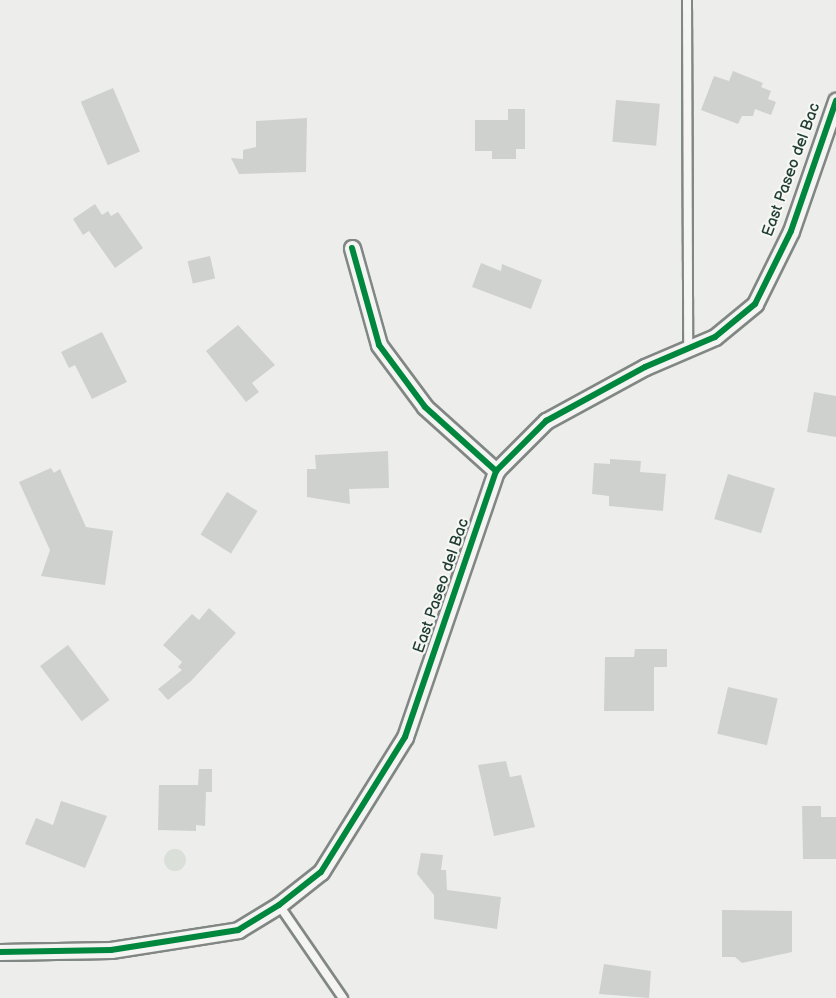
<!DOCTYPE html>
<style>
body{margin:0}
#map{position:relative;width:836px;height:998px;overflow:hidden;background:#edeeeb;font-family:"Balsamiq Sans",sans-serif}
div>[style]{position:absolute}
.green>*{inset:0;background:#dadfda}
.round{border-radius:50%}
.building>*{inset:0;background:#cfd1cf;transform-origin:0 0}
.roads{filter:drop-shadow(2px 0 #818784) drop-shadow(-2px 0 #818784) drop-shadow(0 2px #818784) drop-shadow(0 -2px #818784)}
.service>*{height:8px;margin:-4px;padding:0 4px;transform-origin:4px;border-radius:4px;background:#f4f4f2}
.minor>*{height:15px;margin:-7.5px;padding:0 7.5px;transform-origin:7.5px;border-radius:7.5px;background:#f4f4f2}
.cycleway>*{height:6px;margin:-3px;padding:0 3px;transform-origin:3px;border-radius:3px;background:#00873e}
span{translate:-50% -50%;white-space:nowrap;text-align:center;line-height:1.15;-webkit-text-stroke:4.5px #f6f6f2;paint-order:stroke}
.street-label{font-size:16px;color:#1f3d34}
</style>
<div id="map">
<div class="green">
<div class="round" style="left:164px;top:849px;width:22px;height:22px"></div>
</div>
<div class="building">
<div style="clip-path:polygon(733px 71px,763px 83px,761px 87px,771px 91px,768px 99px,776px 102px,771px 115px,755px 109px,753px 116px,742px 116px,738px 124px,701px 110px,714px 76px,729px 81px)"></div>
<div style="left:113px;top:88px;width:69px;height:35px;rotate:67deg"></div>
<div style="left:616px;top:100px;width:44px;height:42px;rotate:5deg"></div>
<div style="clip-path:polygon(508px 109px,525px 109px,525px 149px,516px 149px,516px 159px,492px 159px,492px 151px,475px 151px,475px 120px,508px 120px)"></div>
<div style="clip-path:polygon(307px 118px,306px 172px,239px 174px,231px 158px,243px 159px,243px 150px,256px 147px,256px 121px)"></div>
<div style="clip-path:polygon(95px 204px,102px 215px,108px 211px,111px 216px,118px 212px,143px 248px,115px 268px,89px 231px,83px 235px,73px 219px)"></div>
<div style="left:210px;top:256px;width:23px;height:23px;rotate:77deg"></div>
<div style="clip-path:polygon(481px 263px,501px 271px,502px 264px,542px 280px,531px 309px,472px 287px)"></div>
<div style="clip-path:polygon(238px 325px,275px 365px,252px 383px,259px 392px,246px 402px,206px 351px)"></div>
<div style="clip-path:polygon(102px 332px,127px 382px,92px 399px,75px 365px,69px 368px,61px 352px)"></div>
<div style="clip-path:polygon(814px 392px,836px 396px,836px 437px,807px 432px)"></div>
<div style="clip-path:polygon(388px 451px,389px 488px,349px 489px,350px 504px,307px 497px,307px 469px,316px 469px,315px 455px)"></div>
<div style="clip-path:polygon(610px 459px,641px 461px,640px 472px,666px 474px,663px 511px,609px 506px,609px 496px,592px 494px,594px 463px,610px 464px)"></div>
<div style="clip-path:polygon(51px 468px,54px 473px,60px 469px,86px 527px,113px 531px,105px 585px,41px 576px,50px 550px,19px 482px)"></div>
<div style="left:728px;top:474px;width:49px;height:47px;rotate:17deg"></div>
<div style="left:227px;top:492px;width:36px;height:50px;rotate:32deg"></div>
<div style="clip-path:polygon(209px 608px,236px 633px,191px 681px,168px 700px,158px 689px,182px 670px,178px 667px,182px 662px,163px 645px,192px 614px,199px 620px)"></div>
<div style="left:68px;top:645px;width:69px;height:35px;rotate:53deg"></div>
<div style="clip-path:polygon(635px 649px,667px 649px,667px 667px,654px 667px,654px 711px,604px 711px,605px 657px,634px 657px)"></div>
<div style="left:728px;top:687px;width:51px;height:48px;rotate:13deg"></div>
<div style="clip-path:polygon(506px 761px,510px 777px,521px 775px,535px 827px,494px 836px,478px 765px)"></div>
<div style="clip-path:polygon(199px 769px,212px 769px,212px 792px,206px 792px,205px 826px,196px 825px,196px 831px,158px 830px,159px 785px,198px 785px)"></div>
<div style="clip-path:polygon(61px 801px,107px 816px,85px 868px,25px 844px,36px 818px,53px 825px)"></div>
<div style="clip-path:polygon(802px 806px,821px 806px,821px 817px,836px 817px,836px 859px,803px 859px)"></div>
<div style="clip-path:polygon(421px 853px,443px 855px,441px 870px,446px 870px,447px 890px,501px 897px,497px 929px,434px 919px,434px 895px,417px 874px)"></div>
<div style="clip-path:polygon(722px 910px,792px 911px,792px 952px,742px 963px,735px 957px,722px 957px)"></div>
<div style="clip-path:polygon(604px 964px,651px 971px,649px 998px,599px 994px)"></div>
</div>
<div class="roads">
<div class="service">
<div style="left:687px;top:0;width:349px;rotate:89.8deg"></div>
<div style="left:279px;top:905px;width:113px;rotate:55.5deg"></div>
</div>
<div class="minor">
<div style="left:352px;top:248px;width:101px;rotate:74.4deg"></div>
<div style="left:379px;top:345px;width:77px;rotate:53.4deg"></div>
<div style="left:425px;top:407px;width:96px;rotate:42deg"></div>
<div style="left:0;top:952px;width:111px;rotate:-1deg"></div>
<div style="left:111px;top:950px;width:129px;rotate:-8.9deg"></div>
<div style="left:238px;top:930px;width:48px;rotate:-31.4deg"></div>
<div style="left:279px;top:905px;width:53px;rotate:-38.2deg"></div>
<div style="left:321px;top:872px;width:159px;rotate:-58.1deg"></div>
<div style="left:405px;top:737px;width:281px;rotate:-71.1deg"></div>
<div style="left:496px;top:471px;width:71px;rotate:-45deg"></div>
<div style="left:546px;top:421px;width:113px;rotate:-28.6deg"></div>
<div style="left:645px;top:367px;width:76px;rotate:-23.2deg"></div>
<div style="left:715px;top:337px;width:52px;rotate:-39.5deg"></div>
<div style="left:755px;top:304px;width:81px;rotate:-63.7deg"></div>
<div style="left:791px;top:231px;width:138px;rotate:-70.9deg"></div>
</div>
</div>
<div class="cycleway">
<div style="left:352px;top:248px;width:101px;rotate:74.4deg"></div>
<div style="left:379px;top:345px;width:77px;rotate:53.4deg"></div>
<div style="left:425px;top:407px;width:96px;rotate:42deg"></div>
<div style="left:0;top:952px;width:111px;rotate:-1deg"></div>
<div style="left:111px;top:950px;width:129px;rotate:-8.9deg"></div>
<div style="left:238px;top:930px;width:48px;rotate:-31.4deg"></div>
<div style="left:279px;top:905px;width:53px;rotate:-38.2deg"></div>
<div style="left:321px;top:872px;width:159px;rotate:-58.1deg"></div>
<div style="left:405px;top:737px;width:281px;rotate:-71.1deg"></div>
<div style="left:496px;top:471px;width:71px;rotate:-45deg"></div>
<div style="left:546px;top:421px;width:113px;rotate:-28.6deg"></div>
<div style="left:645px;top:367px;width:76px;rotate:-23.2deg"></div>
<div style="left:715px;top:337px;width:52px;rotate:-39.5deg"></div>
<div style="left:755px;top:304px;width:81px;rotate:-63.7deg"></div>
<div style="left:791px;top:231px;width:138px;rotate:-70.9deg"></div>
</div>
<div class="street-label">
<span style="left:792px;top:170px;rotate:-70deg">East Paseo del Bac</span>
<span style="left:442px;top:586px;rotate:-71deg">East Paseo del Bac</span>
</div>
</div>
